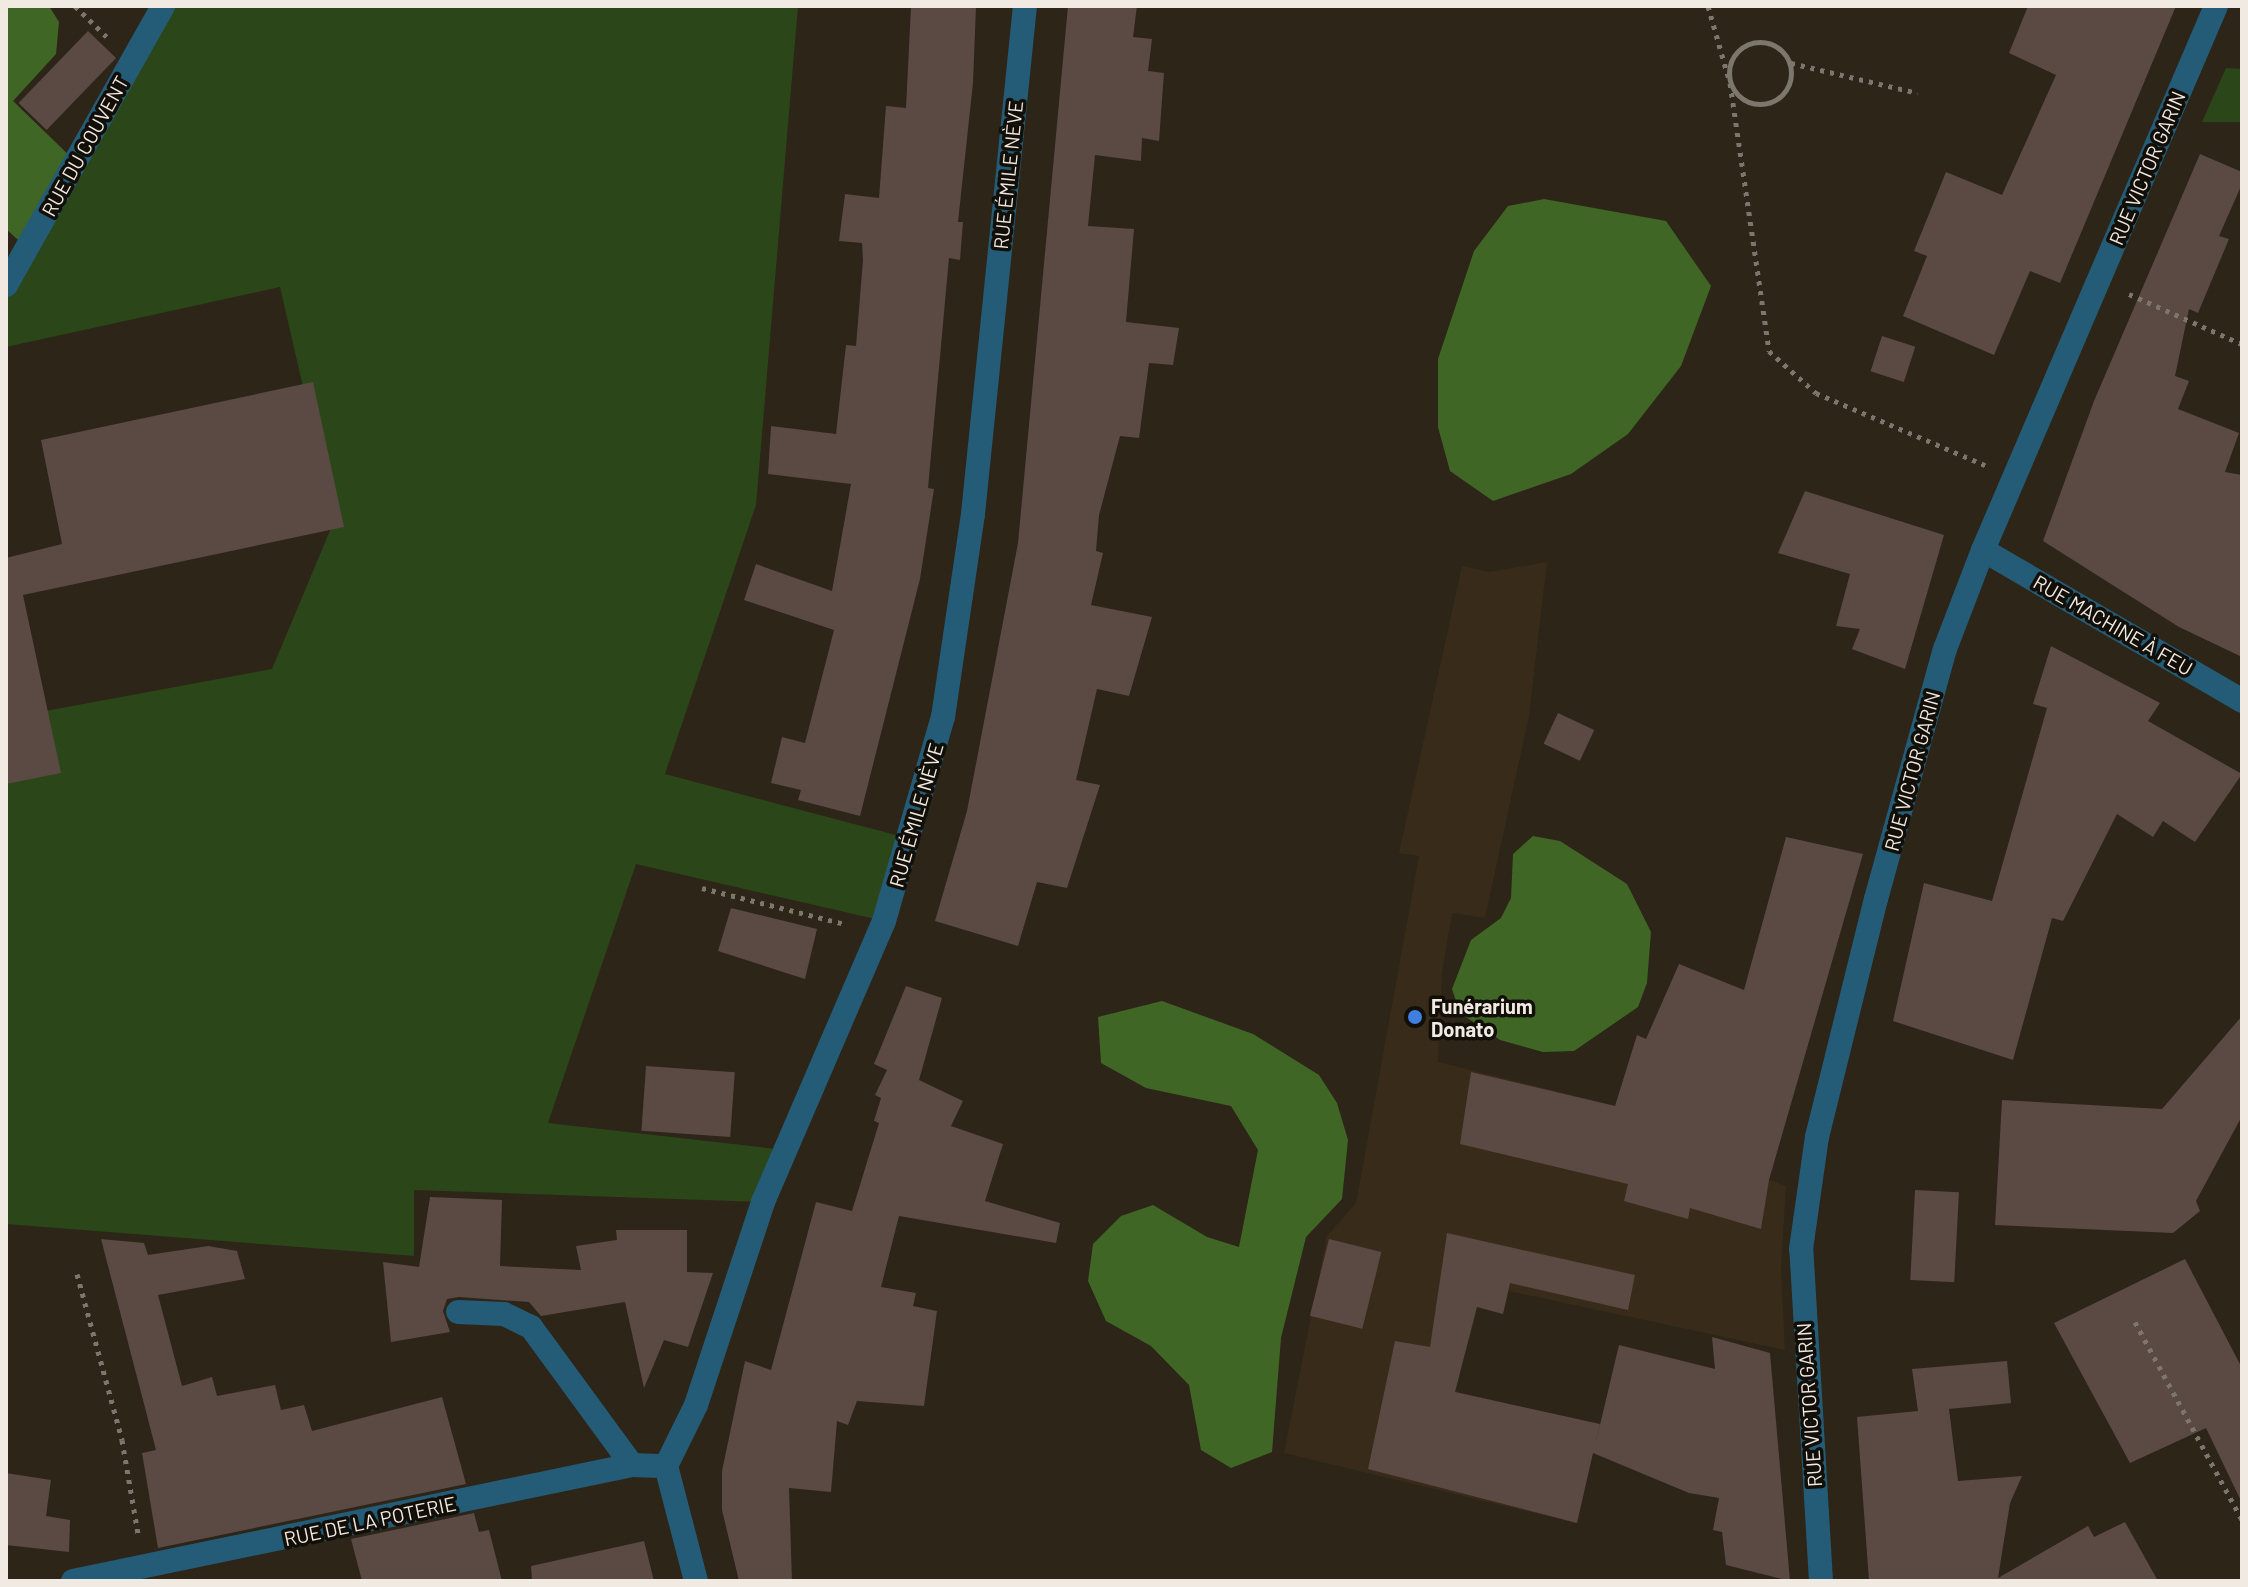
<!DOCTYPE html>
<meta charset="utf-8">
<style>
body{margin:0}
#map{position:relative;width:2248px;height:1587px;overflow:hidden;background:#2d2518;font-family:Barlow,sans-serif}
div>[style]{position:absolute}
.built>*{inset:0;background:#382b19}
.green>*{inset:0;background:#2b4619}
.forest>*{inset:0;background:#406626}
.building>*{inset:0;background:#5b4944;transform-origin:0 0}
.path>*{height:5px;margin-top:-2.5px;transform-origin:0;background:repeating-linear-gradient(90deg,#7d766b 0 4px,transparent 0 10px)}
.path>.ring{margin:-2.5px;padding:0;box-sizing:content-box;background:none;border:5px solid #7d766b;border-radius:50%}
.lane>*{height:24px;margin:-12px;padding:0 12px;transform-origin:12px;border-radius:12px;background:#245c77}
.street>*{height:24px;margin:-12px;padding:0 12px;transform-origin:12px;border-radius:12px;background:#245c77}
.dots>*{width:22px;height:22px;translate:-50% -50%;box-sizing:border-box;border:4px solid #120f09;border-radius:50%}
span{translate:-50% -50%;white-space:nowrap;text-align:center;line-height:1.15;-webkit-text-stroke:7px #120f09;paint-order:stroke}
.street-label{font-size:20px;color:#f0eae2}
.poi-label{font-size:20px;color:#f0eae2;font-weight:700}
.left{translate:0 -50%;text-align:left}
.frame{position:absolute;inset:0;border:8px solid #f0eae2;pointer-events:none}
</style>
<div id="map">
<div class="built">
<div style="clip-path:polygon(1547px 562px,1529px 716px,1485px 918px,1452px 913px,1442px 973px,1438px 1062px,1645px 1113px,1694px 1153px,1786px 1186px,1781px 1270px,1785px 1350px,1509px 1291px,1503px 1314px,1477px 1307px,1470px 1338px,1447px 1331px,1441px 1388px,1600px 1425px,1576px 1523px,1284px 1453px,1327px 1236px,1356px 1203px,1419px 856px,1399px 853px,1462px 566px,1489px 572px)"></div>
</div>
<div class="green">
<div style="clip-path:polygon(163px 6px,798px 6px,756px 505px,665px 774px,911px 839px,884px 921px,636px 864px,548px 1123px,785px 1150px,763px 1202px,414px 1190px,414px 1256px,6px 1224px,6px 757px,40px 712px,272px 669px,334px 521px,280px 287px,6px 347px,6px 285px)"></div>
<div style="clip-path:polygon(2226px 68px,2242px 69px,2242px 122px,2202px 122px)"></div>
</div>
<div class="forest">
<div style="clip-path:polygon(6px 6px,49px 6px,59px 22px,56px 54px,13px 101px,76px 162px,27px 248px,6px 229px)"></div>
<div style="clip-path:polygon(1544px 199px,1666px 221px,1711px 286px,1681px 366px,1628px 434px,1571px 474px,1493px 501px,1450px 471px,1438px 427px,1438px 359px,1474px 251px,1508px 206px)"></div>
<div style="clip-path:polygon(1533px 836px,1560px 841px,1627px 884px,1651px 932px,1647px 983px,1638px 1007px,1574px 1051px,1543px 1052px,1500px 1040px,1460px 1013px,1452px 989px,1471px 940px,1501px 918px,1511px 898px,1513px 854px)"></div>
<div style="clip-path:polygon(1162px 1001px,1253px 1034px,1319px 1075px,1337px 1103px,1348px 1140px,1342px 1199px,1306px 1237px,1281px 1338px,1272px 1452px,1231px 1468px,1201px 1450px,1189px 1385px,1151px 1346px,1106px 1321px,1088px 1281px,1093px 1244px,1121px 1216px,1153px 1205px,1207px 1237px,1239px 1247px,1258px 1150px,1231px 1106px,1146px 1088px,1101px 1063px,1098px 1017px)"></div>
</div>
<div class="building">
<div style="clip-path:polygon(911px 6px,976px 6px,973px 83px,958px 222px,963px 222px,960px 260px,949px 258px,928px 488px,934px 489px,920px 579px,860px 816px,798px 800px,801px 790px,771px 783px,782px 737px,805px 743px,834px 630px,744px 600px,756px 564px,832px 591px,851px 484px,768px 474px,771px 426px,836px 434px,846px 345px,856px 346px,863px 260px,862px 243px,839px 241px,845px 194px,879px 198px,886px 106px,906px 108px)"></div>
<div style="clip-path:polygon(1068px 6px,1137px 6px,1133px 37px,1152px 39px,1148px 71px,1164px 73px,1159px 141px,1142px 138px,1141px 161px,1095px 155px,1088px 226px,1134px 229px,1126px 322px,1179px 328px,1173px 365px,1149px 363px,1139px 438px,1120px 436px,1099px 515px,1096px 551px,1103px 553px,1091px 605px,1152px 617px,1129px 696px,1097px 689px,1076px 780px,1100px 785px,1067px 888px,1037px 882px,1018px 946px,935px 921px,967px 811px,1018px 543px)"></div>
<div style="clip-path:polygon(2028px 6px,2176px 6px,2060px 283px,2030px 271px,1994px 355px,1903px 316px,1927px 256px,1914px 251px,1946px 172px,2002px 195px,2056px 75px,2009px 53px)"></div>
<div style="left:88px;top:31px;width:39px;height:100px;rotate:44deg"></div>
<div style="clip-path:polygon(2200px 154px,2242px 172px,2242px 184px,2219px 236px,2229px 239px,2198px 313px,2189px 309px,2175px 376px,2189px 381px,2178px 409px,2239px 433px,2225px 472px,2242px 475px,2242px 657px,2179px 627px,2043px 541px,2094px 401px)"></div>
<div style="left:1882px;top:336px;width:35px;height:37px;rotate:18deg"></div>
<div style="clip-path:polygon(313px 382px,344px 527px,23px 595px,61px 773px,6px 784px,6px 558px,62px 544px,41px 440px)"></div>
<div style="clip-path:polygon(1805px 491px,1944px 535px,1905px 669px,1852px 649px,1860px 629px,1836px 626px,1850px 574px,1778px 553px)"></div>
<div style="clip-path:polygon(2051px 646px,2160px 703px,2148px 721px,2242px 774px,2195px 842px,2163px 821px,2153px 837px,2117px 814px,2063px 921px,2052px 918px,2013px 1060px,1893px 1021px,1924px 883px,1992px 901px,2047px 708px,2033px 704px)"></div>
<div style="left:1558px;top:713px;width:40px;height:34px;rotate:25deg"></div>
<div style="clip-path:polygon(1786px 837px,1863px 854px,1769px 1180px,1761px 1229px,1690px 1208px,1688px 1219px,1624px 1201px,1628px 1184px,1460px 1144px,1471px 1072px,1615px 1106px,1637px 1035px,1646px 1039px,1679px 964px,1744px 990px)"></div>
<div style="clip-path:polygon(731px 908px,817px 929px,805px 979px,718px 951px)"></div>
<div style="clip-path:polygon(906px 986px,942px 998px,919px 1080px,963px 1101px,951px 1126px,1003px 1144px,985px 1201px,1060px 1223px,1056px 1243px,899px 1216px,881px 1287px,916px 1293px,913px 1306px,937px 1311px,924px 1406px,857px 1401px,848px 1425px,837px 1421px,831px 1492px,789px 1488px,792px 1581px,739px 1581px,722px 1510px,722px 1471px,745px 1361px,771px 1370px,816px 1202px,852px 1211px,879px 1123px,874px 1121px,881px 1098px,875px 1095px,887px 1070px,874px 1064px)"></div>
<div style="clip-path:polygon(2242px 1016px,2242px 1116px,2196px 1201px,2200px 1211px,2173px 1233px,1995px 1225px,2002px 1100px,2162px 1109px)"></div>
<div style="left:646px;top:1066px;width:89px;height:65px;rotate:4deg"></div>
<div style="left:1915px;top:1190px;width:44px;height:90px;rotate:3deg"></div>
<div style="clip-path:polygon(430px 1197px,502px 1200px,500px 1266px,581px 1270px,576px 1246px,617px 1240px,616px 1230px,687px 1230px,687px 1272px,713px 1273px,688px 1347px,664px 1340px,644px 1388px,625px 1302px,541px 1316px,529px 1302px,459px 1297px,447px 1299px,443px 1311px,450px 1332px,391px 1342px,383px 1262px,419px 1267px)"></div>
<div style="clip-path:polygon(1447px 1233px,1635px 1275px,1628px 1310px,1510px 1283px,1503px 1314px,1477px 1307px,1455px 1392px,1600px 1424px,1594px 1450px,1619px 1345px,1715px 1369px,1712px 1337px,1770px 1353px,1790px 1581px,1726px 1565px,1722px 1532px,1713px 1530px,1719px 1498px,1689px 1493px,1593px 1453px,1577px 1523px,1368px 1469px,1395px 1341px,1430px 1347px)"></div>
<div style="clip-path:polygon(101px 1239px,144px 1243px,148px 1255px,208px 1246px,237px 1251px,245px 1279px,158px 1295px,182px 1386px,212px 1377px,217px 1396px,275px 1385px,281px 1410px,304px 1405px,312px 1431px,442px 1397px,466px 1484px,158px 1548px,142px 1453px,156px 1450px)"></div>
<div style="left:1329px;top:1239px;width:54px;height:79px;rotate:14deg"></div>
<div style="clip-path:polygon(2185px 1259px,2242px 1368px,2242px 1503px,2206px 1428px,2130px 1463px,2054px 1323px)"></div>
<div style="clip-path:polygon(2007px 1361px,2011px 1403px,1949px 1409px,1958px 1481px,2022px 1476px,2010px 1503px,1998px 1578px,2088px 1526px,2094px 1537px,2125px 1522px,2158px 1581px,1869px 1581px,1857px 1417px,1918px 1411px,1912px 1369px)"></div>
<div style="clip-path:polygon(6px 1473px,51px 1480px,46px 1516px,70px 1520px,69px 1552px,6px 1545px)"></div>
<div style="clip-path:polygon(474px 1513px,479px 1532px,489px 1530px,502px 1581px,362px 1581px,351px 1539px)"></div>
<div style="clip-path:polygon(644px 1541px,654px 1581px,532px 1581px,531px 1566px)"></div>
</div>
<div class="path">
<div style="left:75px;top:6px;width:46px;rotate:44.1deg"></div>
<div style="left:1708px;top:6px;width:80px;rotate:74.1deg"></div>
<div style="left:1730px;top:83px;width:271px;rotate:81.7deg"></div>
<div style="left:1769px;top:351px;width:63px;rotate:41.8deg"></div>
<div style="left:1816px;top:393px;width:184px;rotate:23.1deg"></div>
<div class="ring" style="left:1729px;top:42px;width:57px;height:57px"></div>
<div style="left:1791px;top:63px;width:130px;rotate:13.3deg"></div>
<div style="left:2129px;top:294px;width:124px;rotate:23.9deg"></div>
<div style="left:702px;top:888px;width:147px;rotate:14.1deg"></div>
<div style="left:77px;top:1274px;width:172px;rotate:74.8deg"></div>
<div style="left:122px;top:1440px;width:95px;rotate:80.3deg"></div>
<div style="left:2135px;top:1322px;width:225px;rotate:61.6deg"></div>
</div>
<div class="lane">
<div style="left:458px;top:1312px;width:46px;rotate:2.5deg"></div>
<div style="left:504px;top:1314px;width:30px;rotate:26deg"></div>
<div style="left:531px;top:1327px;width:171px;rotate:53.8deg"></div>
</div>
<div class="street">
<div style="left:6px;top:285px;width:320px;rotate:-60.6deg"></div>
<div style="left:1983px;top:550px;width:300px;rotate:30.2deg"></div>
<div style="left:73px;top:1581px;width:571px;rotate:-11.72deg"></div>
<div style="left:632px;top:1465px;width:34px;rotate:2deg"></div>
<div style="left:696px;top:1581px;width:119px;rotate:-104.6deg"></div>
<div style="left:666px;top:1466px;width:68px;rotate:-63.8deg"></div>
<div style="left:696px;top:1405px;width:214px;rotate:-71.7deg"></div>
<div style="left:763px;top:1202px;width:306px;rotate:-66.7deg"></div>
<div style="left:884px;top:921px;width:212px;rotate:-73.9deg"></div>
<div style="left:943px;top:717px;width:205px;rotate:-81.6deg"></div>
<div style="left:973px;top:514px;width:511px;rotate:-84.16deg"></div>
<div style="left:1821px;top:1581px;width:333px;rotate:-93.4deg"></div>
<div style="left:1801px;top:1249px;width:113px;rotate:-81.9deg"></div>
<div style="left:1817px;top:1137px;width:245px;rotate:-76.1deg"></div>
<div style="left:1876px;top:899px;width:259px;rotate:-74.6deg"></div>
<div style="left:1945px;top:649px;width:106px;rotate:-69deg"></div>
<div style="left:1983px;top:550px;width:592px;rotate:-66.81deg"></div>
</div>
<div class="dots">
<div style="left:1415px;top:1017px;background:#3f7fe0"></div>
</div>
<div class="street-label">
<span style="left:85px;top:146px;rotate:-61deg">RUE DU COUVENT</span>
<span style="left:2147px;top:168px;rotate:-67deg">RUE VICTOR GARIN</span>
<span style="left:1008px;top:175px;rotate:-84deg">RUE ÉMILE NÈVE</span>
<span style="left:2113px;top:625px;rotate:30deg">RUE MACHINE À FEU</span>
<span style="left:1912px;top:771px;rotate:-75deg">RUE VICTOR GARIN</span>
<span style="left:916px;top:815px;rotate:-74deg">RUE ÉMILE NÈVE</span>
<span style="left:1809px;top:1405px;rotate:-94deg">RUE VICTOR GARIN</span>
<span style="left:370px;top:1521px;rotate:-12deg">RUE DE LA POTERIE</span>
</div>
<div class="poi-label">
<span class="left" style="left:1431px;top:1018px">Funérarium<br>Donato</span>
</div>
<div class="frame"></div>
</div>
